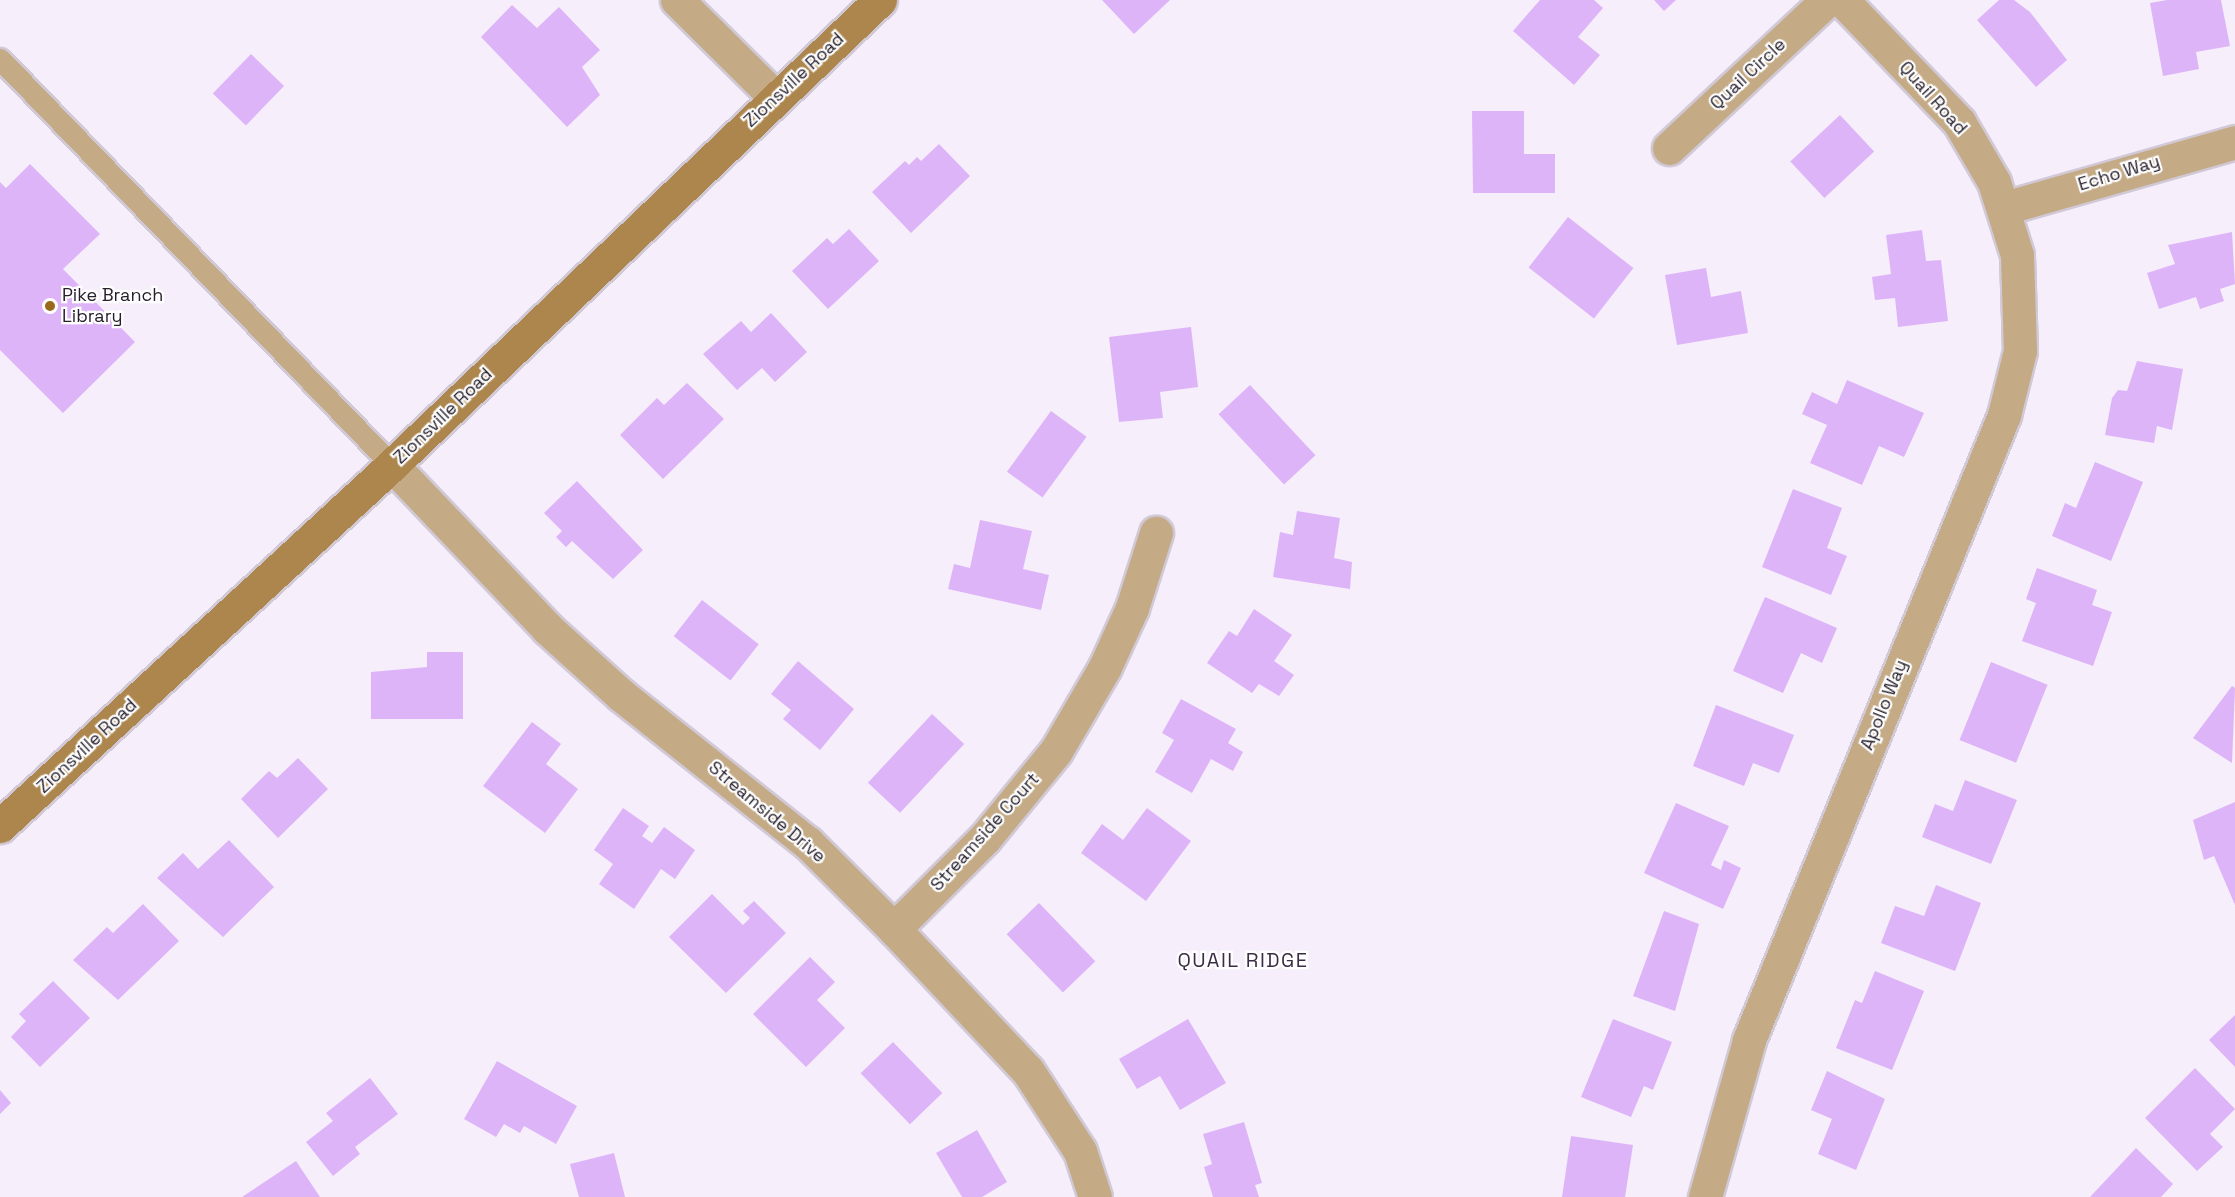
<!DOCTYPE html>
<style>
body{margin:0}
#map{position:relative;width:2235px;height:1197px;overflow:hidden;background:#f6eefb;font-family:"Space Grotesk",sans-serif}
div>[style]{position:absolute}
.building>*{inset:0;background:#deb4f9;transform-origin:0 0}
.roads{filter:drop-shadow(2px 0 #d1c9d6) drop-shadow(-2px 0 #d1c9d6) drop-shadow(0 2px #d1c9d6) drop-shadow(0 -2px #d1c9d6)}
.lane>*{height:21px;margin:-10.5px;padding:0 10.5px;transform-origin:10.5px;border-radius:10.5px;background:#c4aa85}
.street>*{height:33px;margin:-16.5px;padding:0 16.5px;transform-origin:16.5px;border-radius:16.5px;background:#c4aa85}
.secondary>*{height:33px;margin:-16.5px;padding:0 16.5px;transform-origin:16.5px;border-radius:16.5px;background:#ad864d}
.dots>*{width:16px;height:16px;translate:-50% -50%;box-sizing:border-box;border:3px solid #fff;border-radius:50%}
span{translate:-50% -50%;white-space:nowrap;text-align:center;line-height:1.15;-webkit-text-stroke:4.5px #fff;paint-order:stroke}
.street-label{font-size:18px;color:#27202c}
.poi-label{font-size:18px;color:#27202c}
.left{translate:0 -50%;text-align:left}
.neighbourhood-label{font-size:20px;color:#3b2c45;letter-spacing:1.5px}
</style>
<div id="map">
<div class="building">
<div style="clip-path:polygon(1102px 0,1170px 0,1134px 34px)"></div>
<div style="clip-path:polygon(1540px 0,1594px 0,1603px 8px,1578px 37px,1600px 55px,1574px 85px,1513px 31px)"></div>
<div style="clip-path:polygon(1654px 0,1676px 0,1664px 11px)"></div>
<div style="clip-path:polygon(1999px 0,2014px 0,2030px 12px,2067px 60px,2036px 87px,1977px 20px)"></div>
<div style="clip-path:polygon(2167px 0,2221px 0,2230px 46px,2196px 52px,2199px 69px,2163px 76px,2150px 3px)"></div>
<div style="clip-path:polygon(512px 5px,537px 28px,559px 7px,600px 50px,582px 67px,600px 95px,567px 127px,481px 37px)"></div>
<div style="left:251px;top:54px;width:46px;height:55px;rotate:44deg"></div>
<div style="clip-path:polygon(1472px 111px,1524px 111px,1524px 154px,1555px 154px,1555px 193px,1473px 193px)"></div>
<div style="left:1840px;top:115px;width:50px;height:68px;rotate:47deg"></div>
<div style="clip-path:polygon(939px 144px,970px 176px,911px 233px,872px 192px,905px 161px,909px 165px,917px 157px,921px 161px)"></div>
<div style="clip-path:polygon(30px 164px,100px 234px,63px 269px,135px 342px,63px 413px,0 350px,0 182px,6px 188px)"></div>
<div style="left:1568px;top:217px;width:83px;height:64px;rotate:38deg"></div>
<div style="clip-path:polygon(849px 229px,879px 261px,828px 309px,792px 271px,827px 238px,833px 244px)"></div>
<div style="clip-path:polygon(1922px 230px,1926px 261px,1941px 260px,1948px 321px,1898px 327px,1895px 298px,1875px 300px,1872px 277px,1891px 274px,1886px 235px)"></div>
<div style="clip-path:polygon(2232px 232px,2235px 284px,2220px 289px,2224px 301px,2200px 309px,2196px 297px,2159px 309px,2147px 273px,2175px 264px,2168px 245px)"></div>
<div style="clip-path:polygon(1706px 268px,1711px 297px,1741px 291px,1748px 333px,1677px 345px,1665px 275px)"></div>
<div style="clip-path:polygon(771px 313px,807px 352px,775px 382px,762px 368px,737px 390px,703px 354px,741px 321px,751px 332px)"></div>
<div style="clip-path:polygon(1191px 327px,1198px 387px,1160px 392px,1163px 418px,1119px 422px,1109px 337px)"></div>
<div style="clip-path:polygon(2137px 361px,2183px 369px,2172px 430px,2157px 426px,2154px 443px,2105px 435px,2112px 398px,2118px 390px,2127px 391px)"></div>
<div style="clip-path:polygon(1847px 380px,1924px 413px,1904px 457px,1879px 446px,1862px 485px,1810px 463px,1827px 425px,1802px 414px,1812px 392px,1837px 404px)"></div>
<div style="clip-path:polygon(687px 383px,724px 419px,663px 479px,620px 435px,657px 398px,664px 405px)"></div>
<div style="left:1250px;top:385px;width:96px;height:43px;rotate:47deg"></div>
<div style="left:1051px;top:411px;width:44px;height:75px;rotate:36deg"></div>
<div style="clip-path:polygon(2095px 462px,2143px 482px,2111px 561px,2052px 536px,2065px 503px,2076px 508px)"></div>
<div style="clip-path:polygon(577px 481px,643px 550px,613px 579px,572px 541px,566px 547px,556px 537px,562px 531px,544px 513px)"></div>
<div style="clip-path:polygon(1793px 489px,1842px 508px,1827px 548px,1847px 556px,1831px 595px,1762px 567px)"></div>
<div style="clip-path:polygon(1297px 511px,1340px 518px,1334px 558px,1352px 562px,1350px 589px,1273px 577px,1280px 532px,1293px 535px)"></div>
<div style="clip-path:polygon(980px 520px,1032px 531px,1023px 569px,1049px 575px,1041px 610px,948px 589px,954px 564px,970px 568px)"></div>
<div style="clip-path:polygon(2037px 568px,2097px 590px,2092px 605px,2112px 612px,2093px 666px,2022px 641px,2036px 603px,2026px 599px)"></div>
<div style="clip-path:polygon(1765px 597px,1837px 628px,1822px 663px,1801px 653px,1783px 693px,1733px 671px)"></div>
<div style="left:702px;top:600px;width:72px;height:46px;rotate:38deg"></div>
<div style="clip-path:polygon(1254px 609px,1292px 635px,1274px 661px,1294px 675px,1279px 696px,1259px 684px,1252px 693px,1207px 663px,1229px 631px,1237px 636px)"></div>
<div style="clip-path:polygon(427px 652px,463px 652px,463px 719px,371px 719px,371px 672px,427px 667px)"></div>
<div style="clip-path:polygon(798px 661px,854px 709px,820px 750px,783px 719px,791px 710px,771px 694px)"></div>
<div style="left:1991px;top:662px;width:61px;height:84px;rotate:22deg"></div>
<div style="clip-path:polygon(2232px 686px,2235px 688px,2232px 763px,2193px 738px)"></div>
<div style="clip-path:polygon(1181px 699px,1236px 729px,1228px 743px,1243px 752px,1233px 771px,1211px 759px,1192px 793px,1155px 772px,1174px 740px,1162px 733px)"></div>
<div style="clip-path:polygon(1716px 705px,1794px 735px,1779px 773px,1753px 763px,1744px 786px,1693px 766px)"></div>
<div style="left:932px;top:714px;width:44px;height:94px;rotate:43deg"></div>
<div style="clip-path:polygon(532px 722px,561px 744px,546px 764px,578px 789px,545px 833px,483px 786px)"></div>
<div style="clip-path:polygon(298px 758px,328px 789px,278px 838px,241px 799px,269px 771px,277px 778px)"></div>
<div style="clip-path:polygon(1965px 780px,2017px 800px,1991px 864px,1922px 837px,1935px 804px,1953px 811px)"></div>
<div style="clip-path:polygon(2235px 802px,2235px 905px,2214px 856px,2204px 860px,2193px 820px)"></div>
<div style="clip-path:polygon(1676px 803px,1729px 826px,1711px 865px,1721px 870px,1724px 860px,1741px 868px,1723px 909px,1644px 873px)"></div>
<div style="clip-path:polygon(623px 808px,649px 826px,642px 836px,652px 843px,664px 827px,695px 850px,675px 879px,661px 869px,634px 909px,599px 884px,613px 864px,594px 850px)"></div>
<div style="clip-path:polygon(1147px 808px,1191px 841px,1146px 901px,1081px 853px,1102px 824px,1123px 840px)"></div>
<div style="clip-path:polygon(229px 840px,274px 887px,223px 937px,157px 878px,183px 853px,198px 869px)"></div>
<div style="clip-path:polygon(1936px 885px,1981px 903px,1955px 971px,1881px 943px,1895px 906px,1924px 916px)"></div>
<div style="clip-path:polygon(712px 894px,743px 925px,750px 918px,743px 911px,754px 901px,786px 933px,726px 993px,669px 937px)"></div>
<div style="left:1039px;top:903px;width:81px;height:45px;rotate:46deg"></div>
<div style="clip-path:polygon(143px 904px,179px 941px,118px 1000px,73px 960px,107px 927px,113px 933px)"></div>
<div style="clip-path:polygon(1664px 911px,1699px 924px,1675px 1011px,1633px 996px)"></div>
<div style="clip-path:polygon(810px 957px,835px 982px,817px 1000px,845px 1028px,806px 1067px,753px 1014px)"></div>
<div style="clip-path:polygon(1875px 971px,1924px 991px,1892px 1070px,1836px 1048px,1855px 1000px,1862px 1003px)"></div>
<div style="clip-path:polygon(53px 981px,90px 1018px,40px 1067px,11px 1037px,26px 1021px,19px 1014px)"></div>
<div style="clip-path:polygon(2235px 1015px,2235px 1067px,2209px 1040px)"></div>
<div style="clip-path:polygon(1188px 1019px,1226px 1083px,1180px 1110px,1160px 1076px,1137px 1089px,1119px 1059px)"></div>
<div style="clip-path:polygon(1613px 1019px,1672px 1042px,1653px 1090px,1644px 1086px,1631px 1117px,1581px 1097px)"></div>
<div style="left:893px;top:1042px;width:71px;height:45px;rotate:46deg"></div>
<div style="clip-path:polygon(497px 1061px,577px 1106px,556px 1144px,524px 1126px,520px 1133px,504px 1124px,496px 1137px,464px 1119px)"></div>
<div style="clip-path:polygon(2195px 1068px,2235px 1109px,2210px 1134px,2223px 1147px,2197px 1171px,2145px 1118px)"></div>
<div style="clip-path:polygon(1827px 1071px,1885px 1099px,1856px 1170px,1818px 1154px,1832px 1119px,1811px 1110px)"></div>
<div style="clip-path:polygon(370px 1078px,398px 1114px,355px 1147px,360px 1154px,333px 1176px,306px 1142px,333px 1121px,326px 1113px)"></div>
<div style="clip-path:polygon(0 1090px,11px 1103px,0 1114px)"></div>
<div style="clip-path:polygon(1244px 1122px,1262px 1183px,1255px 1185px,1259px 1197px,1213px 1197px,1204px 1167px,1212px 1164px,1203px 1134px)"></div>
<div style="clip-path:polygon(977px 1130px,1007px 1182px,982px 1197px,962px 1197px,936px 1153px)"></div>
<div style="clip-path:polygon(1571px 1136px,1633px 1145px,1625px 1197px,1562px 1197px)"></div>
<div style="clip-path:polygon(2136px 1148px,2173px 1184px,2161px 1197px,2090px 1197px)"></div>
<div style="clip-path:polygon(614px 1153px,625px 1197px,579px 1197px,570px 1164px)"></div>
<div style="clip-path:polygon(296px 1161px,320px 1197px,242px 1197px)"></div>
</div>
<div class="roads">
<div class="lane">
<div style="left:0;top:59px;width:564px;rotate:46.01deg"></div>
</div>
<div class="street">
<div style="left:677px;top:0;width:138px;rotate:44.7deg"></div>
<div style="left:1669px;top:148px;width:216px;rotate:-43.1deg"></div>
<div style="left:2004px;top:208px;width:240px;rotate:-15.9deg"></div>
<div style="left:392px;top:465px;width:226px;rotate:46.4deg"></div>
<div style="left:548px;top:629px;width:98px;rotate:42.1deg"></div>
<div style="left:621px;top:695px;width:238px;rotate:38.4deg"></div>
<div style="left:808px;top:843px;width:122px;rotate:45deg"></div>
<div style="left:894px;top:929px;width:195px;rotate:46.7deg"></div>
<div style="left:1028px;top:1071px;width:95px;rotate:57deg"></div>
<div style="left:1080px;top:1151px;width:48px;rotate:71.9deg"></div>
<div style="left:894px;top:929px;width:129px;rotate:-45deg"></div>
<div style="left:985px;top:838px;width:112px;rotate:-50.8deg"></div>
<div style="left:1056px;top:751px;width:97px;rotate:-59.7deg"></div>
<div style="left:1105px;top:667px;width:65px;rotate:-65.4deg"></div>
<div style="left:1132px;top:608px;width:79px;rotate:-72.3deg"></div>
<div style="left:1705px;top:1197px;width:163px;rotate:-74.3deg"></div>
<div style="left:1749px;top:1040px;width:675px;rotate:-67.8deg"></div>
<div style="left:2004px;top:415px;width:66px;rotate:-76deg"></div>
<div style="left:2020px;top:351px;width:96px;rotate:-91.8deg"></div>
<div style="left:2017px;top:255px;width:77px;rotate:-107.5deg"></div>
<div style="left:1994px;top:182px;width:69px;rotate:-120.3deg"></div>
<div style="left:1959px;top:122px;width:169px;rotate:-133.8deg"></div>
</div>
<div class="secondary">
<div style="left:0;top:826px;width:533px;rotate:-42.64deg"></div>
<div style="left:392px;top:465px;width:674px;rotate:-43.62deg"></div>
</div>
</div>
<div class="dots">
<div style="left:50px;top:306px;background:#996a1b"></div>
</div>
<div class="street-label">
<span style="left:1748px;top:74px;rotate:-43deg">Quail Circle</span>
<span style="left:794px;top:80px;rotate:-43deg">Zionsville Road</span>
<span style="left:1933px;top:98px;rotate:48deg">Quail Road</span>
<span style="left:2119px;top:173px;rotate:-17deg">Echo Way</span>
<span style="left:443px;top:416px;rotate:-44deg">Zionsville Road</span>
<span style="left:1884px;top:705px;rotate:-68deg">Apollo Way</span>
<span style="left:87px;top:746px;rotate:-43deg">Zionsville Road</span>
<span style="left:767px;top:812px;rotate:40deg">Streamside Drive</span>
<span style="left:985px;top:832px;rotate:-48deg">Streamside Court</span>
</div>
<div class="poi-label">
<span class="left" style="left:62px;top:306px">Pike Branch<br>Library</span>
</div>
<div class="neighbourhood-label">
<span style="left:1243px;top:960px">QUAIL RIDGE</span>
</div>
</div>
